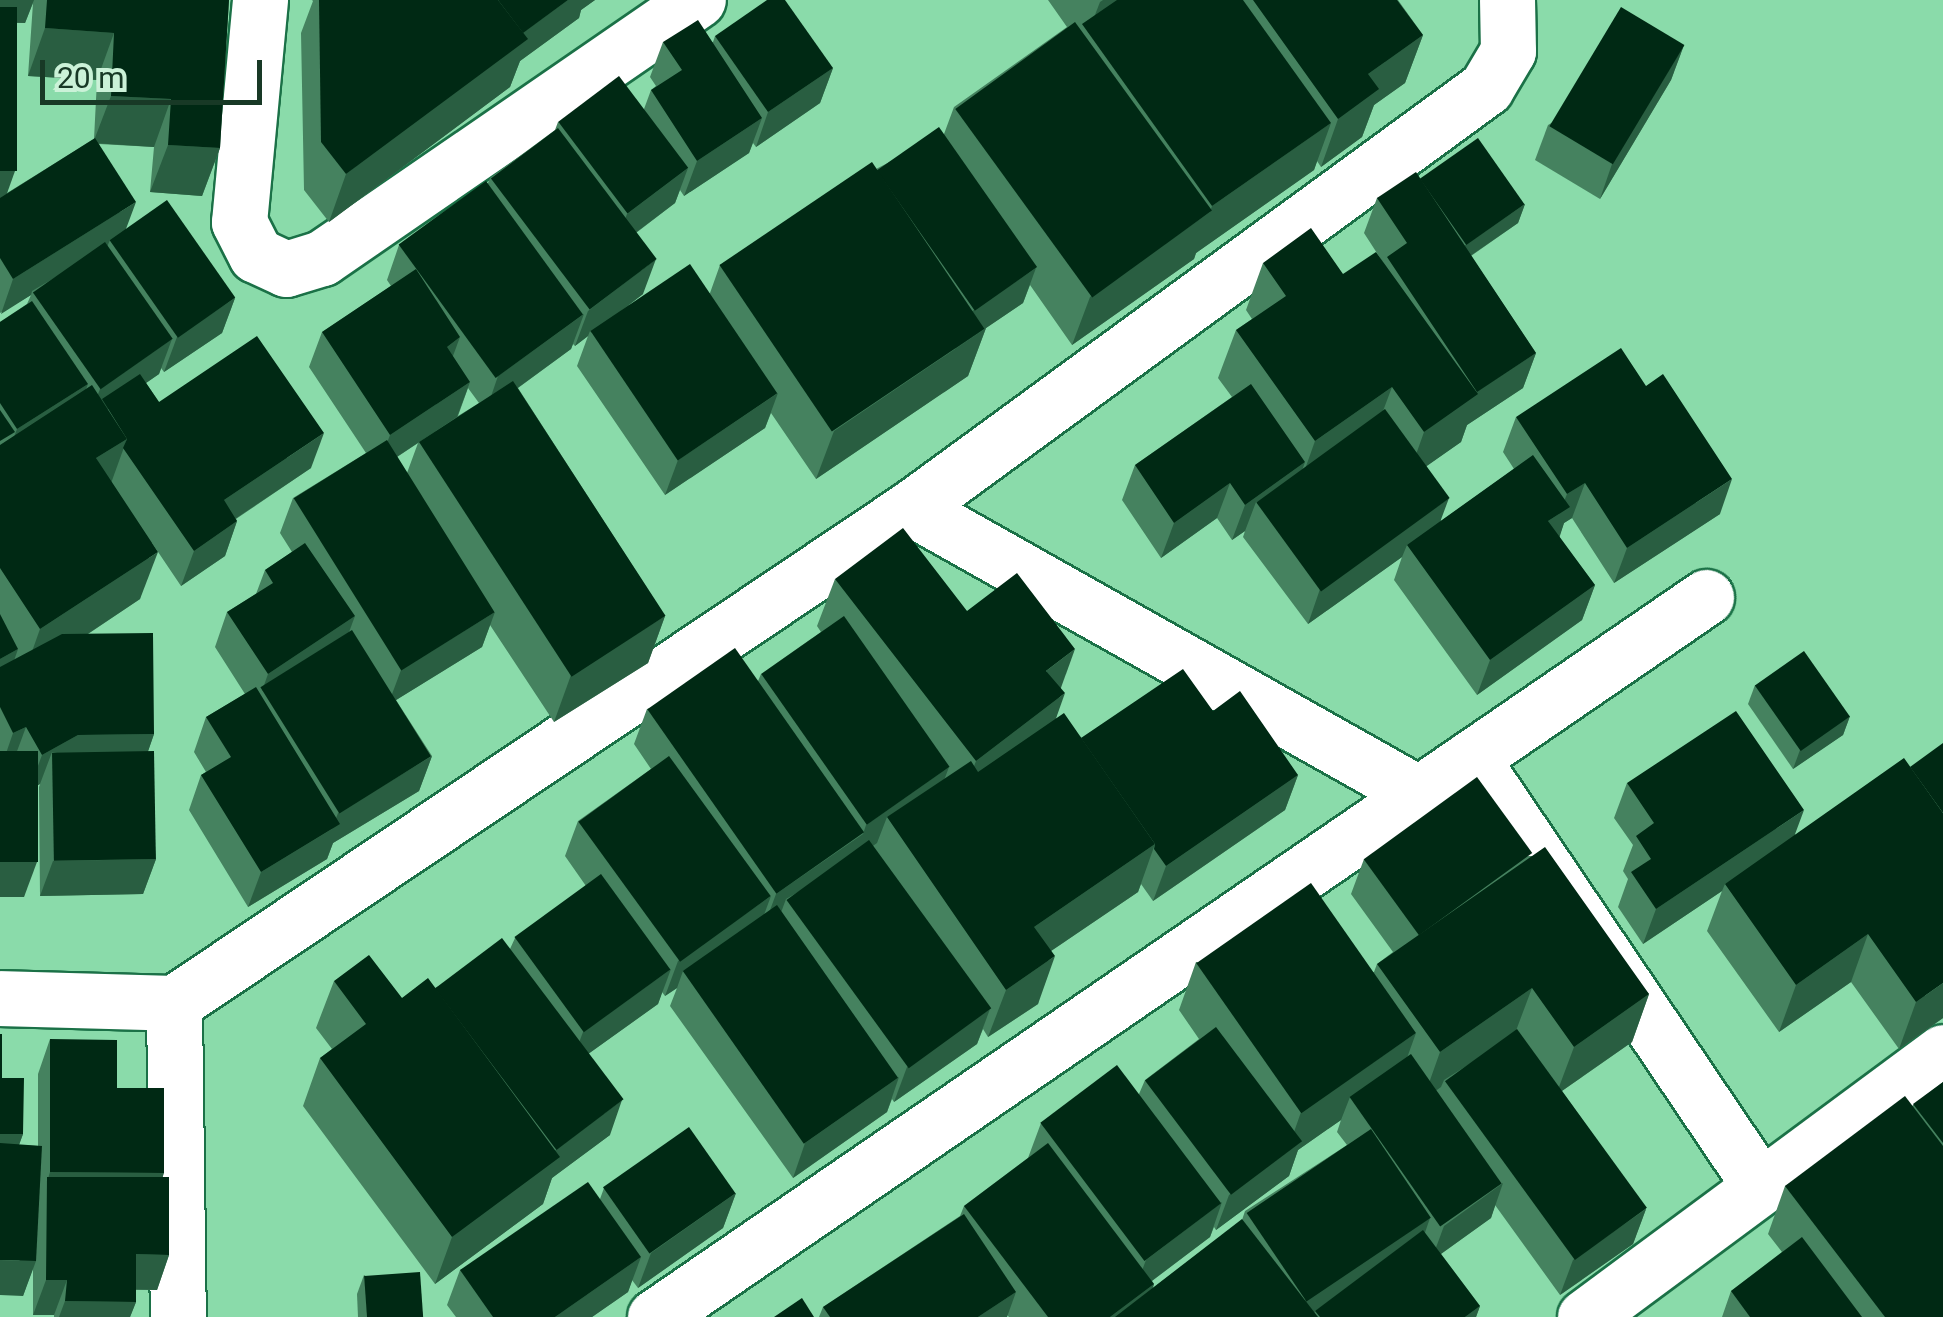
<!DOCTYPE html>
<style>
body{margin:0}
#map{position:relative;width:1943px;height:1317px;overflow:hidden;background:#8adbaa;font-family:Roboto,sans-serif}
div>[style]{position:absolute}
.roads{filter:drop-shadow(2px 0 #1b7147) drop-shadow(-2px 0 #1b7147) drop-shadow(0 2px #1b7147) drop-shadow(0 -2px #1b7147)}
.street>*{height:55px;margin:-27.5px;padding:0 27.5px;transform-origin:27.5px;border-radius:27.5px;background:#fff}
.wall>*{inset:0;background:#45825f}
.shaded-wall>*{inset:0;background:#295e41}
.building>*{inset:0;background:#002914;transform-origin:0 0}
span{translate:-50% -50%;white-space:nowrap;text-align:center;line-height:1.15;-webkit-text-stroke:10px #cbf2d8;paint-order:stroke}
.scale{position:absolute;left:40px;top:60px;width:222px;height:45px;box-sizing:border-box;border:5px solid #183926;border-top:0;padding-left:12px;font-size:30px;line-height:35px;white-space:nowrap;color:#183926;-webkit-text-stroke:8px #cbf2d8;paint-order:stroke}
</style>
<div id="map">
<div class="roads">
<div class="street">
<div style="left:260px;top:0;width:223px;rotate:95.4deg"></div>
<div style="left:239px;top:222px;width:37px;rotate:63deg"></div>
<div style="left:256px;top:255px;width:33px;rotate:25deg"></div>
<div style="left:286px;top:269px;width:38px;rotate:-17deg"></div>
<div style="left:322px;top:258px;width:456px;rotate:-34.5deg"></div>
<div style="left:911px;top:508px;width:583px;rotate:29.38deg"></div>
<div style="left:1471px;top:758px;width:516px;rotate:55.97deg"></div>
<div style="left:0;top:998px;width:174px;rotate:1.6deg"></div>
<div style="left:174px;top:1003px;width:888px;rotate:-33.89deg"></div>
<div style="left:911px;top:508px;width:712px;rotate:-36.15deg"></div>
<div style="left:1486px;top:88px;width:43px;rotate:-59.3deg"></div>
<div style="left:1508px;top:51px;width:51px;rotate:-91.1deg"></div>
<div style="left:174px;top:1003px;width:314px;rotate:89.3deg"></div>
<div style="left:655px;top:1317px;width:1274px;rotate:-34.41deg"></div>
<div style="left:1585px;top:1317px;width:445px;rotate:-36.5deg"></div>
</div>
</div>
<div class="wall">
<div style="clip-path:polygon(evenodd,0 0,229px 0,220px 148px,202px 196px,150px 192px,154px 147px,99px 144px,126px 229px,235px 298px,222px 333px,164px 372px,161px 368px,159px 374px,146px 383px,159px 402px,311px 468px,236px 519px,237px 521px,225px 556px,181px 586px,152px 543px,140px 599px,88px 634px,154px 734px,148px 751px,156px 859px,143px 894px,40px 896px,39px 787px,40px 784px,38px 785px,24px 897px,0 897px,0 322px,27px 304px,31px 295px,0 313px,0 0,33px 3px,28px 76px,97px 80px,94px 139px,7px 193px,17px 23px,25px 23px,33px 3px)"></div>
<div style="clip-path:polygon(312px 0,595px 0,581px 10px,579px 18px,520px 61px,510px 87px,329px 222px,304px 190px,301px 33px,313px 1px)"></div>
<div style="clip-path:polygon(evenodd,1048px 0,1398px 0,1423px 35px,1405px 83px,1374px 105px,1362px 137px,1321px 167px,1317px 161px,1314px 170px,1196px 253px,1194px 259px,1072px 345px,1030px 285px,1023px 303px,986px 328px,968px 376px,816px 479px,771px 413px,765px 428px,665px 495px,577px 366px,588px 336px,575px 346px,573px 344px,571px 349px,518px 388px,665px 616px,648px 663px,554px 722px,490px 625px,482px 647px,396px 700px,432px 756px,419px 791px,333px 843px,327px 859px,248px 907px,189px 810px,201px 775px,206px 772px,194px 752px,206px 717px,245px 694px,215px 647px,227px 612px,256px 594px,265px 570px,292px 552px,280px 533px,293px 498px,366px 453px,309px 367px,322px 332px,391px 286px,387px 280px,399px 245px,488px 183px,490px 178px,555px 130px,558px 122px,644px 109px,651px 90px,656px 86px,650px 77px,663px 42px,713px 42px,715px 36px,833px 68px,820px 103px,756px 147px,753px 143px,749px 153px,684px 196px,680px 190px,675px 203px,636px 233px,643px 294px,629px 305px,710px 293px,720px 265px,876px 169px,944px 134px,954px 107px,1067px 27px,1048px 0,468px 388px,479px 403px,458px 416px,468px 388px,1048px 0,418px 443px,407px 473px,397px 457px,418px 443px)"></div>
<div style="clip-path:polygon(1684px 45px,1671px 80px,1600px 199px,1535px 160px,1548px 125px)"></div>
<div style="clip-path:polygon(1420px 179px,1525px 204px,1518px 223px,1471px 256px,1536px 353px,1523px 388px,1467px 425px,1461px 442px,1426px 466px,1441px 521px,1514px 469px,1503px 452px,1516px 417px,1720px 514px,1614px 583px,1572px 518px,1564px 523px,1559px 537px,1595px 585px,1582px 620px,1477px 695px,1394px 580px,1402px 557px,1308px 624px,1243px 537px,1245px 531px,1232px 540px,1217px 518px,1161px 558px,1122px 500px,1135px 465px,1232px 397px,1218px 378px,1236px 330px,1252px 319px,1246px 310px,1263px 263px,1343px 274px,1384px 264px,1364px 233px,1377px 198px)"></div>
<div style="clip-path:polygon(835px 579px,967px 611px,1061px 688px,1056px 718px,1082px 738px,1213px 711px,1298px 775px,1285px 810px,1153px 901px,1141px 884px,1138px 892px,1051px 951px,1038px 1004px,988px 1037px,983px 1029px,977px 1044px,894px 1102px,892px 1099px,887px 1112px,793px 1178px,670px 1006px,677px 988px,665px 996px,662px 992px,658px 1004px,588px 1054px,610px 1135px,552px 1178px,543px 1204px,435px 1284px,303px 1106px,320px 1058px,332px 1049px,316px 1028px,334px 981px,402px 998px,435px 988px,510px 949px,515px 938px,586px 886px,565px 856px,578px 821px,651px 769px,634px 744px,647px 709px,758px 681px,761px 674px,821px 632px,817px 626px)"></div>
<div style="clip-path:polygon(1755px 685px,1850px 716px,1843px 735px,1793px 769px,1748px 704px)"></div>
<div style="clip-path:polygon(1627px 783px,1795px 834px,1943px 1018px,1899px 1049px,1851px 982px,1779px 1032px,1707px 931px,1722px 891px,1643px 944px,1618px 907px,1628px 879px,1623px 871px,1633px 845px,1614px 818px)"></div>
<div style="clip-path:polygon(evenodd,1532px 856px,1649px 994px,1632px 1042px,1562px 1091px,1646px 1209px,1633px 1244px,1560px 1295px,1495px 1205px,1491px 1218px,1441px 1254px,1480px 1306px,1476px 1317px,1009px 1317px,1007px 1315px,1007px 1317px,819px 1317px,823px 1307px,960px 1216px,964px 1206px,1028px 1158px,1041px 1123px,1139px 1094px,1145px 1080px,1199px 1039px,1179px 1010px,1196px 962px,1374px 972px,1377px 964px,1393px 952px,1351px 894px,1364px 859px,1532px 856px,1341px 1120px,1337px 1132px,1347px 1145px,1245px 1211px,1242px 1220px,1153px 1288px,1154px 1284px,1152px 1281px,1210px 1237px,1214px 1227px,1216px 1230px,1289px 1176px,1298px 1150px,1341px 1120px)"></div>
<div style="clip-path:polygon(50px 1039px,117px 1088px,163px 1177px,169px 1255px,157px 1290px,136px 1290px,136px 1302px,130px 1317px,54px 1317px,54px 1315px,33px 1315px,33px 1268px,23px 1296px,2px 1078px,23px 1134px,19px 1145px,38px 1146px,38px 1074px)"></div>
<div style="clip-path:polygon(1943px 1082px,1943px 1317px,1722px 1317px,1731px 1291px,1782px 1252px,1768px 1234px,1785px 1186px,1912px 1106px)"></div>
<div style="clip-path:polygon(604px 1188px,736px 1193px,723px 1228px,638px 1288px,632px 1280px,628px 1292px,592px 1317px,456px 1317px,447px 1305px,460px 1270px,600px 1199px)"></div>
<div style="clip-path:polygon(364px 1275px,423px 1317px,358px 1317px,357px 1294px)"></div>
</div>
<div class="shaded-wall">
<div style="clip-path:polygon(0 0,34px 0,25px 23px,0 22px)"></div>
<div style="clip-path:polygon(568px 0,595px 0,581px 10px,579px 18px,520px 61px,510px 87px,329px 222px,346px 174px,521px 34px)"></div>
<div style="clip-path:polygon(1103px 0,1155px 0,1088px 33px,1100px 2px)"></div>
<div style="clip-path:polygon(45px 28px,114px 33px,97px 80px,28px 76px)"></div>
<div style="clip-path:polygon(1423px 35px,1405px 83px,1374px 105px,1362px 137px,1321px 167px,1338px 119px,1368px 74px)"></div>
<div style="clip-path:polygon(1684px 45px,1671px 80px,1600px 199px,1612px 164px)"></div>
<div style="clip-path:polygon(833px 68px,820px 103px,756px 147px,768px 112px)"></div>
<div style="clip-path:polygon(111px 96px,171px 99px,154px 147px,93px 143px)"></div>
<div style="clip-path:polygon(762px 118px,749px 153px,684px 196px,697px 161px)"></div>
<div style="clip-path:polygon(1331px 123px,1314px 170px,1196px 253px,1194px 259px,1072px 345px,1090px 297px,1210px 212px,1212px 206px)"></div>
<div style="clip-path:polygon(168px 145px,220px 148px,202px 196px,150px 192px)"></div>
<div style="clip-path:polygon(688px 168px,675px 203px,614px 249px,627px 214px)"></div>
<div style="clip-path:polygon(0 171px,15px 171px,0 213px)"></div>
<div style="clip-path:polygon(136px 202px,123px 237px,110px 240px,107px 247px,32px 291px,31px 295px,1px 314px,13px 279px)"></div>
<div style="clip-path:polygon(1525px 204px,1518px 223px,1457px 265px,1464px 246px)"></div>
<div style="clip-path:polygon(656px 259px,643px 294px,592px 333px,590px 331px,588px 336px,575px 346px,588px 311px)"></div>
<div style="clip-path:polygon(1036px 268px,1023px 303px,955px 349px,968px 314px)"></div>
<div style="clip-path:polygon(235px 298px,222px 333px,164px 372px,177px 337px)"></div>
<div style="clip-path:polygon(584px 314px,571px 349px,486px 411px,498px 376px)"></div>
<div style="clip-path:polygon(986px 328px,968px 376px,816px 479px,834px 431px)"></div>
<div style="clip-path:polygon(460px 337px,447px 372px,447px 347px)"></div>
<div style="clip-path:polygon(172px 339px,159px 374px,101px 414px,94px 405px,100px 389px)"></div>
<div style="clip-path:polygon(1536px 353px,1523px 388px,1467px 425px,1461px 442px,1407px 480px,1424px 432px,1476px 392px)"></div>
<div style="clip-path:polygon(470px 382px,457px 417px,377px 470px,390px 435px)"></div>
<div style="clip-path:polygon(88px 384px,75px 419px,4px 464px,17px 429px)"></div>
<div style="clip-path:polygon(1392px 387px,1374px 435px,1298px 489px,1315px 441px)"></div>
<div style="clip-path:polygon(778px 393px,765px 428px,665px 495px,678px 460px)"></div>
<div style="clip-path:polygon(324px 433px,311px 468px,211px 535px,224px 500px)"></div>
<div style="clip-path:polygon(127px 439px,110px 486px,96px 458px)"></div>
<div style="clip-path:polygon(1305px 462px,1293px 497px,1256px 502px,1245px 531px,1232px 540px,1245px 505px)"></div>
<div style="clip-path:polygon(1732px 479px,1720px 514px,1614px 583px,1627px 548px)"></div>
<div style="clip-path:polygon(1230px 483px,1217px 518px,1161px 558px,1174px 523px)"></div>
<div style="clip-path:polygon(1585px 483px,1572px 518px,1564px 523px,1558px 542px,1548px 521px,1559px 514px,1567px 494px)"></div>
<div style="clip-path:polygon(1449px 498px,1436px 533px,1407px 545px,1402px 557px,1308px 624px,1320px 589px)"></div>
<div style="clip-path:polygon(237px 521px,225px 556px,181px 586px,194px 551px)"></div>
<div style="clip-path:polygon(158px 552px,140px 599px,23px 677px,40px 629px)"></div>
<div style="clip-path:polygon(1595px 585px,1582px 620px,1477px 695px,1490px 660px)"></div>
<div style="clip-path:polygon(495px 612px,482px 647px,388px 705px,401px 670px)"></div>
<div style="clip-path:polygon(355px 616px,342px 651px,262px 691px,268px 674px)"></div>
<div style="clip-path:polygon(665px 616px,648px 663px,554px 722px,571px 675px)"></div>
<div style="clip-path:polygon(18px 649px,6px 684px,0 687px,0 659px)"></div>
<div style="clip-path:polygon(1075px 649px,1058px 696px,1046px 671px)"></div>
<div style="clip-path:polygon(1065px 693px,1048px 741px,958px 808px,976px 761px)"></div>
<div style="clip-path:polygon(1850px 716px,1843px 735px,1793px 769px,1800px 750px)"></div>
<div style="clip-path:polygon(26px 727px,13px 762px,1px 768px,13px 733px)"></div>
<div style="clip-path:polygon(154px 734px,142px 769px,52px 752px,40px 784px,29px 790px,42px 755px,78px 735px)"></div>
<div style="clip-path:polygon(432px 756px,419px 791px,333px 843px,327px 859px,248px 907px,261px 872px,332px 829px,338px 813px)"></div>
<div style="clip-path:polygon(949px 767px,936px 802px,887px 817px,877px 843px,855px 859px,786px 899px,779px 918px,763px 929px,776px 894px,863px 834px,866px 825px)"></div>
<div style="clip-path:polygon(1298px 775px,1285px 810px,1153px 901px,1166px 866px)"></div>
<div style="clip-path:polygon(1804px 810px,1791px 845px,1725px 884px,1722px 891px,1643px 944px,1656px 909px)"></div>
<div style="clip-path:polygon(1155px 844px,1138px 892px,1017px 974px,1034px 927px)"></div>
<div style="clip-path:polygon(156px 859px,143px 894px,40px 896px,53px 861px)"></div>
<div style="clip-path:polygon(0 862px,37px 862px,24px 897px,0 897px)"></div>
<div style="clip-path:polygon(771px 896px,758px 931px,683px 971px,677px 988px,665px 996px,678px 961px)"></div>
<div style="clip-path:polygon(1868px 934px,1851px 982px,1779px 1032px,1796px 985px)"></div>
<div style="clip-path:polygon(1055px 956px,1038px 1004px,988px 1037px,1006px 990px)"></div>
<div style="clip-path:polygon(671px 969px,658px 1004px,570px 1067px,583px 1032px)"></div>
<div style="clip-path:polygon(1943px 983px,1943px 1018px,1899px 1049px,1916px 1002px)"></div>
<div style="clip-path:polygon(1532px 988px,1514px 1036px,1444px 1080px,1441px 1087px,1423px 1100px,1440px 1052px)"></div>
<div style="clip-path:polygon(1649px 994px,1632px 1042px,1556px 1095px,1574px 1047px)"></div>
<div style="clip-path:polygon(990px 1009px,977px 1044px,894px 1102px,907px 1067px)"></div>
<div style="clip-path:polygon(1416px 1033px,1399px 1080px,1350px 1097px,1341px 1120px,1298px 1150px,1289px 1176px,1216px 1230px,1229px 1195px,1287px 1152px,1301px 1112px)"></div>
<div style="clip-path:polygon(899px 1077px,887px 1112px,793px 1178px,805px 1143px)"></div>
<div style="clip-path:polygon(622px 1100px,610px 1135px,552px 1178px,543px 1204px,435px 1284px,452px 1237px,553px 1152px)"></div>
<div style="clip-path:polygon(0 1134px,23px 1134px,10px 1169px,0 1169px)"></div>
<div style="clip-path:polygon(50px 1172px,164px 1173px,152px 1208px,47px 1182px)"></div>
<div style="clip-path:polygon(1503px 1183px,1491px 1218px,1431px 1261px,1444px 1226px)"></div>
<div style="clip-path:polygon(736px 1193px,723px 1228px,638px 1288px,651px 1253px)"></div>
<div style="clip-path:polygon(1222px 1202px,1210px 1237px,1133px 1295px,1146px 1260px)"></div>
<div style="clip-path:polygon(1646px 1209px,1633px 1244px,1560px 1295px,1573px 1260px)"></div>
<div style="clip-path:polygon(1430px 1218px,1418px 1253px,1315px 1311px,1313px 1317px,1304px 1301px)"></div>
<div style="clip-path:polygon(136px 1254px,169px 1255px,157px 1290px,123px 1289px)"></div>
<div style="clip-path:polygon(641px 1257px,628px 1292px,592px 1317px,555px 1317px)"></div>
<div style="clip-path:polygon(0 1260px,36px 1261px,23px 1296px,0 1295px)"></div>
<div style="clip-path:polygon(46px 1280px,67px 1280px,54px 1315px,33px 1315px)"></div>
<div style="clip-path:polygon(1154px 1284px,1142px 1317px,1110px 1317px)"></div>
<div style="clip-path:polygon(1016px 1292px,1007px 1317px,978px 1317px)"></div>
<div style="clip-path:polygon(65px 1301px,136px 1302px,130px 1317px,59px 1317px)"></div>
<div style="clip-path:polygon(1480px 1306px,1476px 1317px,1465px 1317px)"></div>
</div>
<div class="building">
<div style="clip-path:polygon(47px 0,229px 0,220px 148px,168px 145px,171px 99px,111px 96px,114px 33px,45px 28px)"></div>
<div style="clip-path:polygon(319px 0,498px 0,528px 39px,346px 174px,321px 142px)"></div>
<div style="clip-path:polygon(498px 0,568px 0,523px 33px)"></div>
<div style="clip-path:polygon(767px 0,785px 0,833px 68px,768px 112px,715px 36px)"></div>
<div style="clip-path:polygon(1117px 0,1243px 0,1331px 123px,1212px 206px,1082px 24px)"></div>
<div style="clip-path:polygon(1253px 0,1397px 0,1423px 35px,1368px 74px,1379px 89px,1338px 119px)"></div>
<div style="left:0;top:7px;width:17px;height:164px"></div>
<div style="left:1621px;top:7px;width:74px;height:139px;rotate:31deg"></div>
<div style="clip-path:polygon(698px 20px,762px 118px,697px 161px,651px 90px,682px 70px,663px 42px)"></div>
<div style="left:1075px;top:22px;width:233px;height:148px;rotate:54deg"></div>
<div style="left:619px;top:76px;width:115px;height:76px;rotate:53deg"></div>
<div style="left:939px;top:127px;width:171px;height:76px;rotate:55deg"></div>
<div style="left:558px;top:128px;width:164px;height:84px;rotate:53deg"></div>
<div style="clip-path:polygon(95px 138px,136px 202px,13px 279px,0 258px,0 198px)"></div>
<div style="left:1478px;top:138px;width:81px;height:71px;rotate:55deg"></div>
<div style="left:872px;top:162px;width:201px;height:184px;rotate:56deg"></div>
<div style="clip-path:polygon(1416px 172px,1536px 353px,1477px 392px,1387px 257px,1407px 243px,1377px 198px)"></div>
<div style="left:486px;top:181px;width:165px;height:108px;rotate:54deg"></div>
<div style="left:167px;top:200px;width:119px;height:70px;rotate:55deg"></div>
<div style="clip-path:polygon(1311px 228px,1343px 274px,1376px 252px,1478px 394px,1424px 432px,1392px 387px,1315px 441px,1236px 330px,1286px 296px,1263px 263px)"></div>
<div style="left:105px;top:242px;width:118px;height:88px;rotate:55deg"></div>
<div style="left:690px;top:264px;width:156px;height:120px;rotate:56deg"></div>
<div style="clip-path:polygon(416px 269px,460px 337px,447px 347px,470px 382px,390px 435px,322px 332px)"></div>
<div style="clip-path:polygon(32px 301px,88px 384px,17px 429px,0 403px,0 322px)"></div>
<div style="clip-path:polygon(257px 336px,324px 433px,224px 500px,237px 521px,194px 551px,123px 448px,127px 439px,102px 399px,140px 374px,159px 402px)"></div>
<div style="clip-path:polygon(1621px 348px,1646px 386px,1663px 374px,1732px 479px,1627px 548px,1585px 483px,1567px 494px,1516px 417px)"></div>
<div style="left:513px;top:381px;width:280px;height:112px;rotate:57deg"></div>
<div style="clip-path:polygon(1251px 384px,1305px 462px,1245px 505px,1230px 483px,1174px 523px,1135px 465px)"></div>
<div style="clip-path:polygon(92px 385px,127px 439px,96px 458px,158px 552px,40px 629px,0 568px,0 445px)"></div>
<div style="left:1385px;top:409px;width:110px;height:159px;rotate:54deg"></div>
<div style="clip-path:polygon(0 410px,15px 432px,0 441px)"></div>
<div style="left:387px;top:440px;width:203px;height:110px;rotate:58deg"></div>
<div style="clip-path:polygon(1533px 455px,1570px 507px,1548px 521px,1595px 585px,1490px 660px,1407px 545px)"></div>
<div style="clip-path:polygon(903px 528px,967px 611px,1017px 573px,1075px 649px,1046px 671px,1065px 693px,976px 761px,835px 579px)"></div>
<div style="clip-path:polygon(305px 543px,355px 616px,268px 674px,227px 612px,273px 583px,265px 570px)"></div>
<div style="clip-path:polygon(0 614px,18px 649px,0 659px)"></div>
<div style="left:844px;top:616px;width:184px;height:101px;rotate:55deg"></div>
<div style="left:352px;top:630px;width:149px;height:108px;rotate:58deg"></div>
<div style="clip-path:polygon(153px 633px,154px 734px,78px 735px,42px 755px,26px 727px,13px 733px,0 707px,0 667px,62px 634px)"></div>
<div style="left:735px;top:648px;width:225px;height:107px;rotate:55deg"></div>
<div style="left:1804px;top:651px;width:80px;height:60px;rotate:55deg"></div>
<div style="clip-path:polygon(1183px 669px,1213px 711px,1240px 691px,1298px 775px,1166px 866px,1154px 849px,1155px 844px,1081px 738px)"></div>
<div style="clip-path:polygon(256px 687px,340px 824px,261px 872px,201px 775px,231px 757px,206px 717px)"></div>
<div style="clip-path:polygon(1736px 711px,1804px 810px,1656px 909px,1631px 872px,1651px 859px,1636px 836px,1654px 823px,1627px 783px)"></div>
<div style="clip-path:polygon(1064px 713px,1155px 844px,1034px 927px,1055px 956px,1006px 990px,887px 817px,971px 761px,978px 772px)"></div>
<div style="clip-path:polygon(1943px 743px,1943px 813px,1910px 767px)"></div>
<div style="left:0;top:751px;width:38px;height:111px"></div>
<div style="left:154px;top:751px;width:108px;height:102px;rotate:89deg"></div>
<div style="left:669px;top:756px;width:173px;height:112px;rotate:54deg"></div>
<div style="clip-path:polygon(1904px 758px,1943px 813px,1943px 983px,1916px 1002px,1868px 934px,1796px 985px,1725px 884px)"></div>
<div style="left:1477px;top:777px;width:94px;height:140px;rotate:54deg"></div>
<div style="left:869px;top:840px;width:208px;height:102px;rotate:54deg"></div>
<div style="clip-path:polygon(1545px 847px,1649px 994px,1574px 1047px,1532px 988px,1440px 1052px,1377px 964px)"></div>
<div style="left:601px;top:874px;width:118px;height:107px;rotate:54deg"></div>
<div style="left:1311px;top:883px;width:183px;height:140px;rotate:55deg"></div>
<div style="left:777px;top:905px;width:211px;height:115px;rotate:55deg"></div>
<div style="left:502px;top:938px;width:202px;height:84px;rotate:53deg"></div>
<div style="clip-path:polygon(369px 955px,402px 998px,428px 978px,560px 1157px,452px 1237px,320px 1058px,366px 1024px,334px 981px)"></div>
<div style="left:1216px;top:1027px;width:143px;height:89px;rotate:53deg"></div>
<div style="left:1517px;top:1029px;width:221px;height:89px;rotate:54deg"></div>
<div style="clip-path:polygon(0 1034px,2px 1034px,2px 1078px,24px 1078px,23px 1134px,0 1134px)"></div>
<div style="clip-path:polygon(50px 1039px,117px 1040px,117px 1088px,164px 1088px,164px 1173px,50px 1172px)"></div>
<div style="left:1411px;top:1054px;width:158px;height:75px;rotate:55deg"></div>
<div style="left:1117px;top:1065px;width:173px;height:96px;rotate:53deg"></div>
<div style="clip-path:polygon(1943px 1082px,1943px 1143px,1913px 1104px)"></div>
<div style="clip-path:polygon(1905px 1096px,1943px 1146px,1943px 1317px,1885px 1317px,1785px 1186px)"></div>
<div style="left:689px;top:1127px;width:81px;height:105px;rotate:55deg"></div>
<div style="left:1371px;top:1129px;width:107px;height:150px;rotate:56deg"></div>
<div style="clip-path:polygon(0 1143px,42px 1146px,36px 1261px,0 1260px)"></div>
<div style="clip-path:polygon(1048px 1143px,1154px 1284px,1110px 1317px,1048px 1317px,964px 1206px)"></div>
<div style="clip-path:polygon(47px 1177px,169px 1177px,169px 1255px,136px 1254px,136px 1302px,65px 1301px,67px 1280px,46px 1280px)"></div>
<div style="clip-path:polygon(588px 1182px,641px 1257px,555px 1317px,493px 1317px,460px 1270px)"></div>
<div style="clip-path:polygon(964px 1214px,1016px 1292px,978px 1317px,830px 1317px,823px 1307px)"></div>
<div style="clip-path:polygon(1242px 1219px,1318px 1317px,1115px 1317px)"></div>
<div style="clip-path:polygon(1423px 1230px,1480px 1306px,1465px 1317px,1320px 1317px,1315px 1311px)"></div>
<div style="clip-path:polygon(1802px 1237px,1862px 1317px,1750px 1317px,1731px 1291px)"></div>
<div style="left:420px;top:1272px;width:45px;height:56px;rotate:86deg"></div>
<div style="clip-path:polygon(802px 1298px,814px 1317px,774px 1317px)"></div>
</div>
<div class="scale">20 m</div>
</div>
